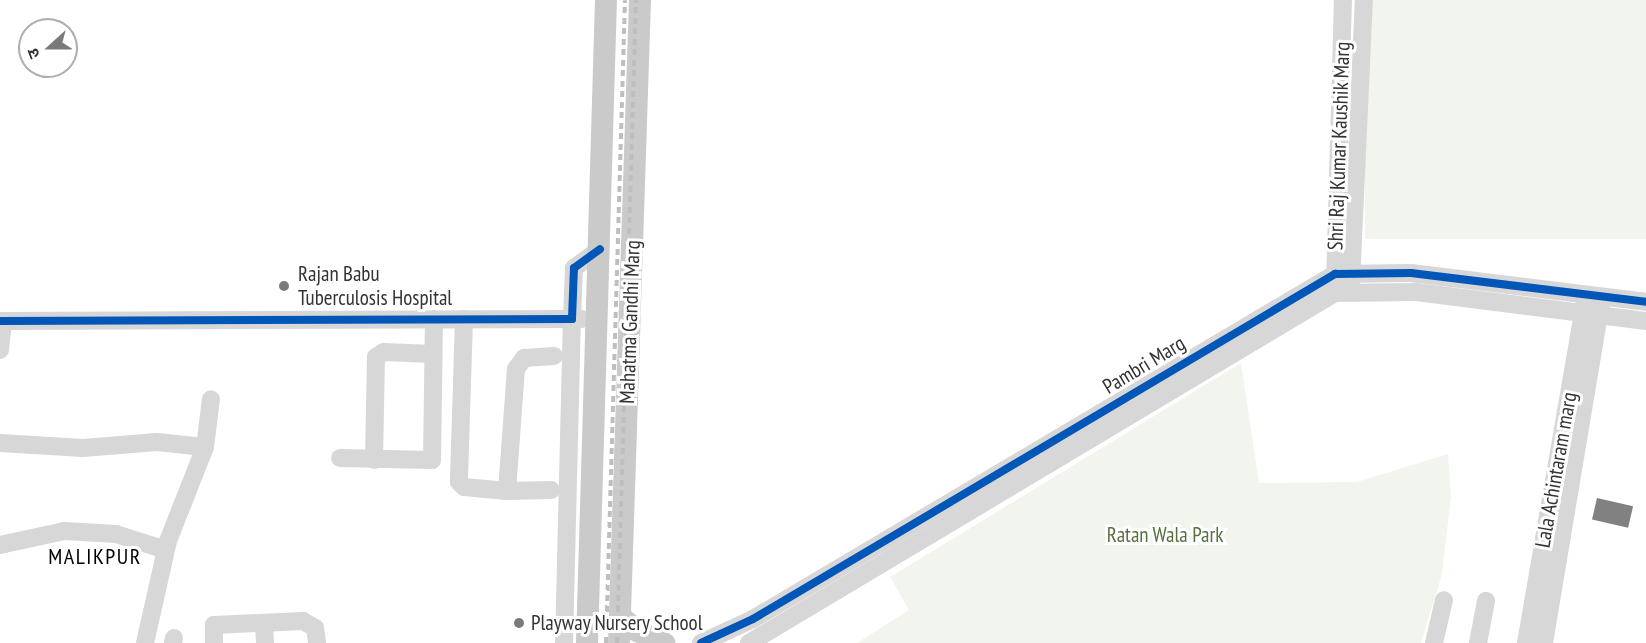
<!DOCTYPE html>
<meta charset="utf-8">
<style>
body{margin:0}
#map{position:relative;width:1646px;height:643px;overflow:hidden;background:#fff;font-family:"PT Sans Narrow","Noto Sans Devanagari",sans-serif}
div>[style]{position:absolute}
.green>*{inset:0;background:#f1f5ed;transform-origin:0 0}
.building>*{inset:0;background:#818181;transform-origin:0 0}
.minor>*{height:18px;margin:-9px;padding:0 9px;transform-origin:9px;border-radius:9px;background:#d7d7d7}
.major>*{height:22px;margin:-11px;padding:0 11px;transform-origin:11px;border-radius:11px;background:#cacaca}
.rail>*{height:4px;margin-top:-2px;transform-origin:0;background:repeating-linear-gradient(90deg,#bebebe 0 6px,transparent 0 10.5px)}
.cycleway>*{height:8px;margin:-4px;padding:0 4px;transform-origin:4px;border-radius:4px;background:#0057b8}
.dots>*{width:16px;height:16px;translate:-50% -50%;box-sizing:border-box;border:3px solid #fff;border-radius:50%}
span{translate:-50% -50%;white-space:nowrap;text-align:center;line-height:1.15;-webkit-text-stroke:6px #fff;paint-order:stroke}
.street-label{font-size:21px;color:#333}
.poi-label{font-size:21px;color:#333}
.left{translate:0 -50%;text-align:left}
.park-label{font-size:21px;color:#56703f}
.neighbourhood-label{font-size:22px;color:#000;letter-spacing:1.5px}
.north{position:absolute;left:18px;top:18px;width:60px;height:60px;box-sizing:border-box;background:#fff;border:2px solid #adadad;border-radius:50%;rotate:249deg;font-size:16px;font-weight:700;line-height:24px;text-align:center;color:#333}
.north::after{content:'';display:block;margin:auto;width:21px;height:27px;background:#7a7a7a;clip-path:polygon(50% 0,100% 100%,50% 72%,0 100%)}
</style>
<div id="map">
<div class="green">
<div style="left:1365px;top:0;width:281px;height:239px"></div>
<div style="clip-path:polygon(1241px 363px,1259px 483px,1357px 482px,1448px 454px,1451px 496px,1442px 574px,1421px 643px,857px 643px,909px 610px,890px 577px)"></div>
</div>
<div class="building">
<div style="left:1597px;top:498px;width:37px;height:22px;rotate:13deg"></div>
</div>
<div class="minor">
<div style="left:1351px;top:284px;width:284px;rotate:-87.4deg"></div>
<div style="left:1335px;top:285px;width:285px;rotate:-88.4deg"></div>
<div style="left:464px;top:319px;width:163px;rotate:91.8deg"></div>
<div style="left:459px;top:482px;width:7px;rotate:45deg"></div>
<div style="left:464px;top:487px;width:43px;rotate:5.3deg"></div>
<div style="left:507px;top:491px;width:44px;rotate:-1.3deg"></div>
<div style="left:0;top:321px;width:572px;rotate:-0.2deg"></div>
<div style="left:572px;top:319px;width:51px;rotate:-87.8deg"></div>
<div style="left:574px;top:268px;width:32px;rotate:-36deg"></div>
<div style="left:0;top:350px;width:29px;rotate:-84deg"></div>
<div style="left:0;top:443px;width:83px;rotate:3.4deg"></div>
<div style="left:83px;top:448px;width:74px;rotate:-4.6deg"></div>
<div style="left:157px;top:442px;width:48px;rotate:5.9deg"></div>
<div style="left:340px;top:458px;width:92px;rotate:1.2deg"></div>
<div style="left:432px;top:460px;width:141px;rotate:-89.2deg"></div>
<div style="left:374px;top:460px;width:103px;rotate:-88.9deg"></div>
<div style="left:376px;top:357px;width:9px;rotate:-32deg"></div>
<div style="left:384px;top:352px;width:49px;rotate:2.3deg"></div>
<div style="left:507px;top:491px;width:122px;rotate:-85.8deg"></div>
<div style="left:516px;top:369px;width:14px;rotate:-54deg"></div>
<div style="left:524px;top:358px;width:30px;rotate:-4deg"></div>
<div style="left:0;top:545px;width:66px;rotate:-12.3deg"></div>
<div style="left:64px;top:531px;width:52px;rotate:3.3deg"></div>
<div style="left:116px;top:534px;width:52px;rotate:17.7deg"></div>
<div style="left:264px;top:624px;width:19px;rotate:87deg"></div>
<div style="left:145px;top:643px;width:105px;rotate:-77.3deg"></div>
<div style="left:168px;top:541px;width:101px;rotate:-68.5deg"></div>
<div style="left:205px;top:447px;width:48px;rotate:-82.9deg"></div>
<div style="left:173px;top:643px;width:5px;rotate:-79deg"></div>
<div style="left:214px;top:643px;width:18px;rotate:-90deg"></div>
<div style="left:214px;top:625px;width:89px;rotate:-2.6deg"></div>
<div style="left:303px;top:621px;width:14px;rotate:30deg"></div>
<div style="left:315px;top:628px;width:15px;rotate:82deg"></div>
<div style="left:564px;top:643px;width:324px;rotate:-88.6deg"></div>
<div style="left:572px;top:319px;width:10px"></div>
<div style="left:701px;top:643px;width:57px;rotate:-24.8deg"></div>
<div style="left:753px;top:619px;width:677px;rotate:-30.66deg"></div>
<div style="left:1335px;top:274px;width:76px;rotate:-0.8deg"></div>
<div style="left:1411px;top:273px;width:237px;rotate:7deg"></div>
<div style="left:749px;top:643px;width:683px;rotate:-30.85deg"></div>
<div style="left:1335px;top:293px;width:81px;rotate:-0.7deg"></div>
<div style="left:1416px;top:292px;width:232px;rotate:7.2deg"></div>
<div style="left:1434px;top:643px;width:44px;rotate:-76.9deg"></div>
<div style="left:1478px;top:643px;width:43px;rotate:-79.2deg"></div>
<div style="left:1526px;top:643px;width:346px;rotate:-80.2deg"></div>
<div style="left:1544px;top:643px;width:345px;rotate:-80.5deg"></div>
</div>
<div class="major">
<div style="left:620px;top:616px;width:23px;rotate:41deg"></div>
<div style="left:637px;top:631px;width:30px;rotate:24deg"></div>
<div style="left:587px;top:643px;width:643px;rotate:-88.31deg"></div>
<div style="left:619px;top:643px;width:643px;rotate:-88.13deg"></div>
</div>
<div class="rail">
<div style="left:606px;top:643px;width:643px;rotate:-88.31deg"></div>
<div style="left:617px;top:643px;width:643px;rotate:-88.31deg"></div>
</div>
<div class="cycleway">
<div style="left:0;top:321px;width:572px;rotate:-0.2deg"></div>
<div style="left:572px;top:319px;width:51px;rotate:-87.8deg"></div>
<div style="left:574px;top:268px;width:32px;rotate:-36deg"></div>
<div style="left:701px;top:643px;width:57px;rotate:-24.8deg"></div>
<div style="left:753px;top:619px;width:677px;rotate:-30.66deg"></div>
<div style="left:1335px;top:274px;width:76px;rotate:-0.8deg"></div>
<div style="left:1411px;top:273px;width:237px;rotate:7deg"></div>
</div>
<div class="dots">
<div style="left:284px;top:286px;background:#7a7a7a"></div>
<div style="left:519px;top:623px;background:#7a7a7a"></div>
</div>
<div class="street-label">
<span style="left:1339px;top:146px;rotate:-88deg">Shri Raj Kumar Kaushik Marg</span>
<span style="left:630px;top:322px;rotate:-88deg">Mahatma Gandhi Marg</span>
<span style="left:1144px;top:365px;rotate:-31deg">Pambri Marg</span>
<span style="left:1556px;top:470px;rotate:-80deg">Lala Achintaram marg</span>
</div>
<div class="poi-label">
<span class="left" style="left:298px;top:286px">Rajan Babu<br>Tuberculosis Hospital</span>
<span class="left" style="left:531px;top:623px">Playway Nursery School</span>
</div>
<div class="park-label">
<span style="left:1165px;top:535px">Ratan Wala Park</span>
</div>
<div class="neighbourhood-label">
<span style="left:95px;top:557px">MALIKPUR</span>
</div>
<div class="north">उ</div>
</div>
